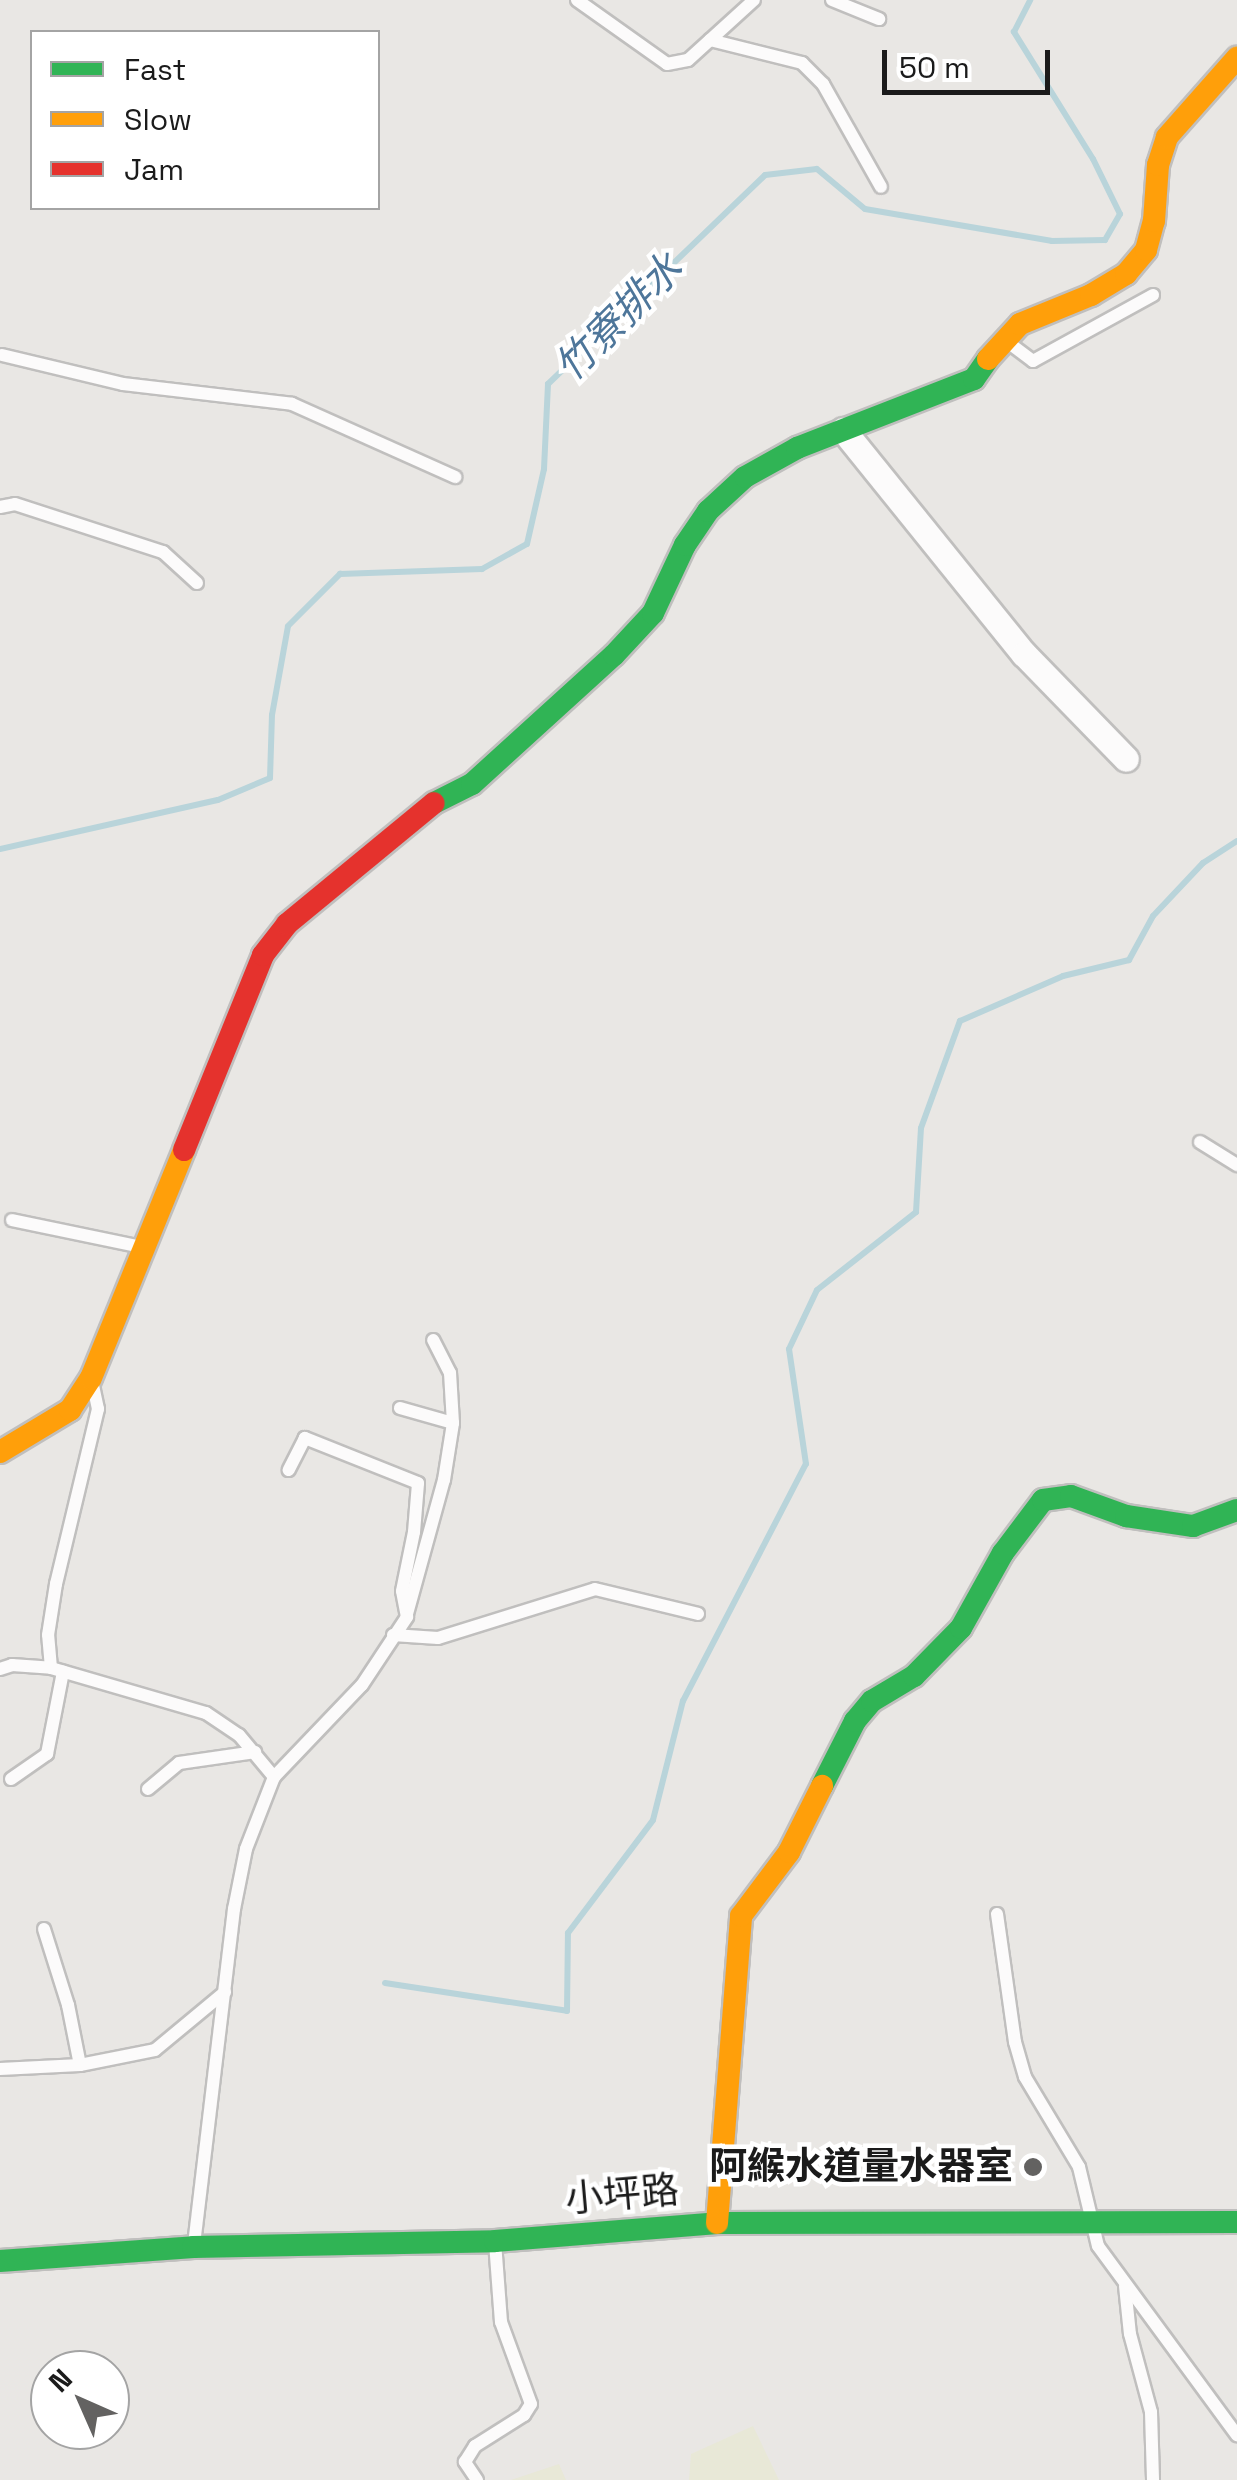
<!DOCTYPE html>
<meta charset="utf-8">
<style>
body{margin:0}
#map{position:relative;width:1237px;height:2480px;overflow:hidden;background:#e9e7e4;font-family:"Space Grotesk","Noto Sans TC",sans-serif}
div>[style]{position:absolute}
.farmland>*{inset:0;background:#e8e8d7}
.stream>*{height:6px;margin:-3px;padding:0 3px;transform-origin:3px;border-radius:3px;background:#b9d4da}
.roads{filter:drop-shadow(2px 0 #c0bfbe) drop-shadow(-2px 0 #c0bfbe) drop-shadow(0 2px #c0bfbe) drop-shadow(0 -2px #c0bfbe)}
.lane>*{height:12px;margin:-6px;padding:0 6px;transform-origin:6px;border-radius:6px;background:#fcfbfb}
.street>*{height:25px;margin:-12.5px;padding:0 12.5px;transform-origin:12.5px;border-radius:12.5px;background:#fcfbfb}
.fast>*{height:22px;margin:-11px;padding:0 11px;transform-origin:11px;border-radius:11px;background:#30b455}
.slow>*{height:22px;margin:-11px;padding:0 11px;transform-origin:11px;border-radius:11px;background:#ff9f0a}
.jam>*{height:22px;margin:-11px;padding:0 11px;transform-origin:11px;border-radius:11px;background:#e5322d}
.dots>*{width:28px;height:28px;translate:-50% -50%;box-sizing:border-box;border:5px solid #fff;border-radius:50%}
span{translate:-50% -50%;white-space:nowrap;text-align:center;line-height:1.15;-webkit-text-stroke:9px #fff;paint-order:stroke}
.poi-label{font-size:38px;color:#1b1b1b;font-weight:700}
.right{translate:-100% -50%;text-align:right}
.street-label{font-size:38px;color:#1b1b1b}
.water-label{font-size:40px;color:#4e769a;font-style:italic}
.legend{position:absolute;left:30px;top:30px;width:350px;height:180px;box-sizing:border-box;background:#fff;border:2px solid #a4a4a4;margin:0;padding:12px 18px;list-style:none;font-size:30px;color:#1b1b1b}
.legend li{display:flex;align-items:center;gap:20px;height:50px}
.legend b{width:50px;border:2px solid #a4a4a4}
.north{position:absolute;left:30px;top:2350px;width:100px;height:100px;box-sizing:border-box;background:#fff;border:2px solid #a4a4a4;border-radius:50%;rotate:315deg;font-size:28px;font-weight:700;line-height:40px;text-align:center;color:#1b1b1b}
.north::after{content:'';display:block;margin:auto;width:35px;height:45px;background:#636261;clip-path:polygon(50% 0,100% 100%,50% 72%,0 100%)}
.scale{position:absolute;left:882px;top:50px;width:168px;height:45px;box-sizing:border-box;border:5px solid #1b1b1b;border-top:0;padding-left:12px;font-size:30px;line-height:35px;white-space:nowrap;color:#1b1b1b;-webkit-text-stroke:8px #fff;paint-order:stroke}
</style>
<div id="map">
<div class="farmland">
<div style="clip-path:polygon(753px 2426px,779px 2480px,689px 2480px,691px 2454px)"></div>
<div style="clip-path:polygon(559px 2464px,566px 2480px,511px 2480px)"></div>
</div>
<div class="stream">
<div style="left:0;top:849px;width:223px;rotate:-12.7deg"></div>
<div style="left:218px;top:800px;width:56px;rotate:-22.9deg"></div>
<div style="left:270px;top:778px;width:63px;rotate:-88.2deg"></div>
<div style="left:272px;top:715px;width:90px;rotate:-79.8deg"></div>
<div style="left:288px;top:626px;width:74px;rotate:-45deg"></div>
<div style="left:340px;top:574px;width:142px;rotate:-2deg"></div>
<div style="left:482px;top:569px;width:51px;rotate:-29.1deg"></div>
<div style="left:527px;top:544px;width:77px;rotate:-77.2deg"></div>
<div style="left:544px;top:469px;width:85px;rotate:-87.3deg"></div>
<div style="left:548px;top:384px;width:301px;rotate:-43.9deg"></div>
<div style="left:765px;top:175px;width:52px;rotate:-6.6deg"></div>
<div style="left:817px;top:169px;width:62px;rotate:39.8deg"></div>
<div style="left:865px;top:209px;width:190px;rotate:9.7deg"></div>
<div style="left:1052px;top:241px;width:53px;rotate:-1.1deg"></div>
<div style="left:1105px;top:240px;width:30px;rotate:-60deg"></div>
<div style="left:1120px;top:214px;width:61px;rotate:-116.1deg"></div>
<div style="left:1093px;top:159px;width:150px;rotate:-121.9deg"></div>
<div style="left:1014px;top:32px;width:36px;rotate:-63deg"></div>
<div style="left:385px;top:1983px;width:184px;rotate:8.7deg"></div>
<div style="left:567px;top:2011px;width:78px;rotate:-89.3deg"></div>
<div style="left:568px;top:1933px;width:141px;rotate:-53deg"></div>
<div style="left:653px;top:1820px;width:123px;rotate:-75.9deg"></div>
<div style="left:683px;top:1701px;width:267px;rotate:-62.6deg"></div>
<div style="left:806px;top:1464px;width:116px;rotate:-98.4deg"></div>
<div style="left:789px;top:1349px;width:65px;rotate:-64.6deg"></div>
<div style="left:817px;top:1290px;width:126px;rotate:-38.2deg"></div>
<div style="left:916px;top:1212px;width:84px;rotate:-86.6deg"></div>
<div style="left:921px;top:1128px;width:114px;rotate:-70deg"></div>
<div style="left:960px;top:1021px;width:112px;rotate:-23.6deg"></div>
<div style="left:1063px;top:976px;width:68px;rotate:-13.6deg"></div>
<div style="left:1129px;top:960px;width:50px;rotate:-61.4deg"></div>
<div style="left:1153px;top:916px;width:73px;rotate:-46.7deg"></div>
<div style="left:1203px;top:863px;width:40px;rotate:-32.9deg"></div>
</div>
<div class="roads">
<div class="lane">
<div style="left:577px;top:0;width:110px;rotate:35.4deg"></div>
<div style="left:667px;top:64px;width:21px;rotate:-11deg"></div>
<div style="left:688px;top:60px;width:89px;rotate:-42.3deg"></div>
<div style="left:832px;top:0;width:51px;rotate:22deg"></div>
<div style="left:710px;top:40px;width:95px;rotate:14deg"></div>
<div style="left:802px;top:63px;width:30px;rotate:45deg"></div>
<div style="left:823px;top:84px;width:118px;rotate:60.6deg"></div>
<div style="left:1005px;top:340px;width:35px;rotate:37deg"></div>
<div style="left:1033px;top:361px;width:137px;rotate:-28.8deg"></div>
<div style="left:2px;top:355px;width:124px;rotate:13.5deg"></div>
<div style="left:123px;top:384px;width:170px;rotate:6.7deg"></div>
<div style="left:292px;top:404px;width:179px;rotate:24.1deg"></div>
<div style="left:0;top:507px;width:15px;rotate:-11deg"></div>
<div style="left:15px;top:504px;width:156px;rotate:18deg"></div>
<div style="left:163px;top:552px;width:46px;rotate:42.4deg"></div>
<div style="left:1200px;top:1142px;width:44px;rotate:31.9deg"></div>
<div style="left:12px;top:1220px;width:132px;rotate:11.8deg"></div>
<div style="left:400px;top:1408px;width:55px;rotate:15.8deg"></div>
<div style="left:407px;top:1614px;width:139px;rotate:-74.6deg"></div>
<div style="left:444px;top:1480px;width:58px;rotate:-81deg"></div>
<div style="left:453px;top:1423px;width:50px;rotate:-93.4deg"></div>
<div style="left:450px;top:1373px;width:37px;rotate:-117deg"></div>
<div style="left:393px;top:1635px;width:45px;rotate:3.8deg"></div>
<div style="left:438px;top:1638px;width:164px;rotate:-17.3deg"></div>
<div style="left:595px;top:1589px;width:106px;rotate:13.6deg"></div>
<div style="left:51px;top:1668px;width:33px;rotate:-95deg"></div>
<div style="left:48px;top:1635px;width:52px;rotate:-81.1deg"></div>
<div style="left:56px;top:1584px;width:180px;rotate:-76.5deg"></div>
<div style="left:98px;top:1409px;width:25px;rotate:-102deg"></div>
<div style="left:0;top:1669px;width:13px;rotate:-18deg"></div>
<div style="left:12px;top:1665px;width:39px;rotate:4deg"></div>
<div style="left:51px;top:1668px;width:161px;rotate:16.2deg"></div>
<div style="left:206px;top:1713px;width:40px;rotate:34deg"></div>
<div style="left:239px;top:1735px;width:55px;rotate:50.2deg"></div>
<div style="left:274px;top:1777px;width:77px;rotate:111.3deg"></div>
<div style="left:246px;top:1849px;width:61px;rotate:101.3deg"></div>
<div style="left:234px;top:1909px;width:335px;rotate:96.8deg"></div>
<div style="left:274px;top:1777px;width:127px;rotate:-46.3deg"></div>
<div style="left:362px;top:1685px;width:82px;rotate:-56.5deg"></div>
<div style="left:407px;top:1617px;width:26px;rotate:-101deg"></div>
<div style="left:402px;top:1591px;width:60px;rotate:-78.5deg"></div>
<div style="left:414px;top:1532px;width:49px;rotate:-85.3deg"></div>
<div style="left:418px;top:1483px;width:122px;rotate:-158.3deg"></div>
<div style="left:305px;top:1438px;width:36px;rotate:117deg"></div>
<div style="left:11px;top:1779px;width:44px;rotate:-34.8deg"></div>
<div style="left:47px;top:1754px;width:84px;rotate:-79deg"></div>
<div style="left:148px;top:1789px;width:40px;rotate:-40deg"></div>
<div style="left:179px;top:1763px;width:77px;rotate:-8.2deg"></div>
<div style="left:997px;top:1914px;width:129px;rotate:82deg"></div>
<div style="left:1015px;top:2042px;width:36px;rotate:74deg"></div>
<div style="left:1025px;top:2077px;width:105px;rotate:59deg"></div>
<div style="left:1079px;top:2167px;width:81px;rotate:76.5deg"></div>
<div style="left:1098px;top:2246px;width:235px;rotate:53.7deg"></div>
<div style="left:44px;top:1929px;width:80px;rotate:72.5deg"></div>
<div style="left:68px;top:2005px;width:61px;rotate:78.7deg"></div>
<div style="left:0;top:2069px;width:80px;rotate:-2.9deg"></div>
<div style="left:80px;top:2065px;width:76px;rotate:-11.3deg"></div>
<div style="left:155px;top:2050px;width:91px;rotate:-39.6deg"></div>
<div style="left:1125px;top:2286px;width:48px;rotate:84.1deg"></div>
<div style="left:1130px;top:2334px;width:81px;rotate:74.9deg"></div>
<div style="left:1151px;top:2412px;width:68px;rotate:88.3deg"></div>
<div style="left:477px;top:2480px;width:22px;rotate:-124deg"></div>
<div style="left:465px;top:2462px;width:19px;rotate:-58deg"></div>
<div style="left:475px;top:2446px;width:58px;rotate:-32.3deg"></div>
<div style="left:524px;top:2415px;width:13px;rotate:-58deg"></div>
<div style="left:531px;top:2404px;width:87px;rotate:-110.1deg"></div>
<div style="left:501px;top:2322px;width:79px;rotate:-94.3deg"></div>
</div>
<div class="street">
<div style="left:843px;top:430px;width:288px;rotate:51.1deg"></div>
<div style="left:1024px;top:654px;width:146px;rotate:45.8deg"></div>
</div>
<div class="fast">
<div style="left:434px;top:803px;width:42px;rotate:-26.6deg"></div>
<div style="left:472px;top:784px;width:192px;rotate:-42.3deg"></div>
<div style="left:614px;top:655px;width:57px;rotate:-47.1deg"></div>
<div style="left:653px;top:613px;width:75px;rotate:-64.8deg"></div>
<div style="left:685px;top:545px;width:41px;rotate:-55.9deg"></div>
<div style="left:708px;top:511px;width:50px;rotate:-42.6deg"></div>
<div style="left:745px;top:477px;width:60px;rotate:-29.1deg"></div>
<div style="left:797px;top:448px;width:190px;rotate:-21.3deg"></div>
<div style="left:974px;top:379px;width:24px;rotate:-55deg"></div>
<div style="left:822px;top:1786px;width:73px;rotate:-63.1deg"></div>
<div style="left:855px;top:1721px;width:26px;rotate:-50deg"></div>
<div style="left:872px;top:1701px;width:49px;rotate:-30.8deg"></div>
<div style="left:914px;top:1676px;width:67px;rotate:-45.6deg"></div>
<div style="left:961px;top:1628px;width:86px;rotate:-60.8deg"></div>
<div style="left:1003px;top:1553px;width:66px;rotate:-53deg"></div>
<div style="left:1043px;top:1500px;width:28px;rotate:-8deg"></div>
<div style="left:1071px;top:1496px;width:59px;rotate:20deg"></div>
<div style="left:1126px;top:1516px;width:68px;rotate:8.5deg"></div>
<div style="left:1193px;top:1526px;width:47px;rotate:-20deg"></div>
<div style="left:0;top:2261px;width:194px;rotate:-4.1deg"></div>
<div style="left:193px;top:2247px;width:302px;rotate:-1.1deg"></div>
<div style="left:495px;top:2241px;width:223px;rotate:-4.6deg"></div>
<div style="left:717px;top:2223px;width:520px;rotate:-0.11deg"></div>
</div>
<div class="slow">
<div style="left:988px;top:359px;width:47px;rotate:-47.6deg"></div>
<div style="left:1020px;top:324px;width:77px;rotate:-22.2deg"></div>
<div style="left:1091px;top:295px;width:41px;rotate:-31deg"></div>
<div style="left:1126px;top:274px;width:31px;rotate:-50deg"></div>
<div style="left:1146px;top:250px;width:30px;rotate:-75deg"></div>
<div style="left:1154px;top:221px;width:56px;rotate:-85.9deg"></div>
<div style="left:1158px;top:165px;width:29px;rotate:-72deg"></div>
<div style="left:1167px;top:137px;width:106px;rotate:-48.5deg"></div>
<div style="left:0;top:1452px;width:82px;rotate:-31deg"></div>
<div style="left:70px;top:1410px;width:38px;rotate:-57deg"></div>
<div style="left:91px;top:1378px;width:246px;rotate:-67.8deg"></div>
<div style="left:717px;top:2223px;width:308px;rotate:-85.5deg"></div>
<div style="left:741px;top:1916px;width:80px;rotate:-53.1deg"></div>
<div style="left:789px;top:1852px;width:74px;rotate:-63.4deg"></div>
</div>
<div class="jam">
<div style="left:184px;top:1150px;width:210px;rotate:-67.9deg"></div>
<div style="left:263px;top:955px;width:39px;rotate:-52deg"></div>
<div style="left:287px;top:924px;width:190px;rotate:-39.5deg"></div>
</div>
</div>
<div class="dots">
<div style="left:1033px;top:2167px;background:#636261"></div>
</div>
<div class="poi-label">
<span class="right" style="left:1013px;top:2167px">阿緱水道量水器室</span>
</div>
<div class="street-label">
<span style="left:622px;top:2195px;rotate:-5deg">小坪路</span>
</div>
<div class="water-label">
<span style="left:619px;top:318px;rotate:-45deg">竹寮排水</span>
</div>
<ul class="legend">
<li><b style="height:12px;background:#30b455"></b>Fast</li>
<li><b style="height:12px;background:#ff9f0a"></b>Slow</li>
<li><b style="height:12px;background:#e5322d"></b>Jam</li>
</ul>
<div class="north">N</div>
<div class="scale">50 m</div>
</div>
